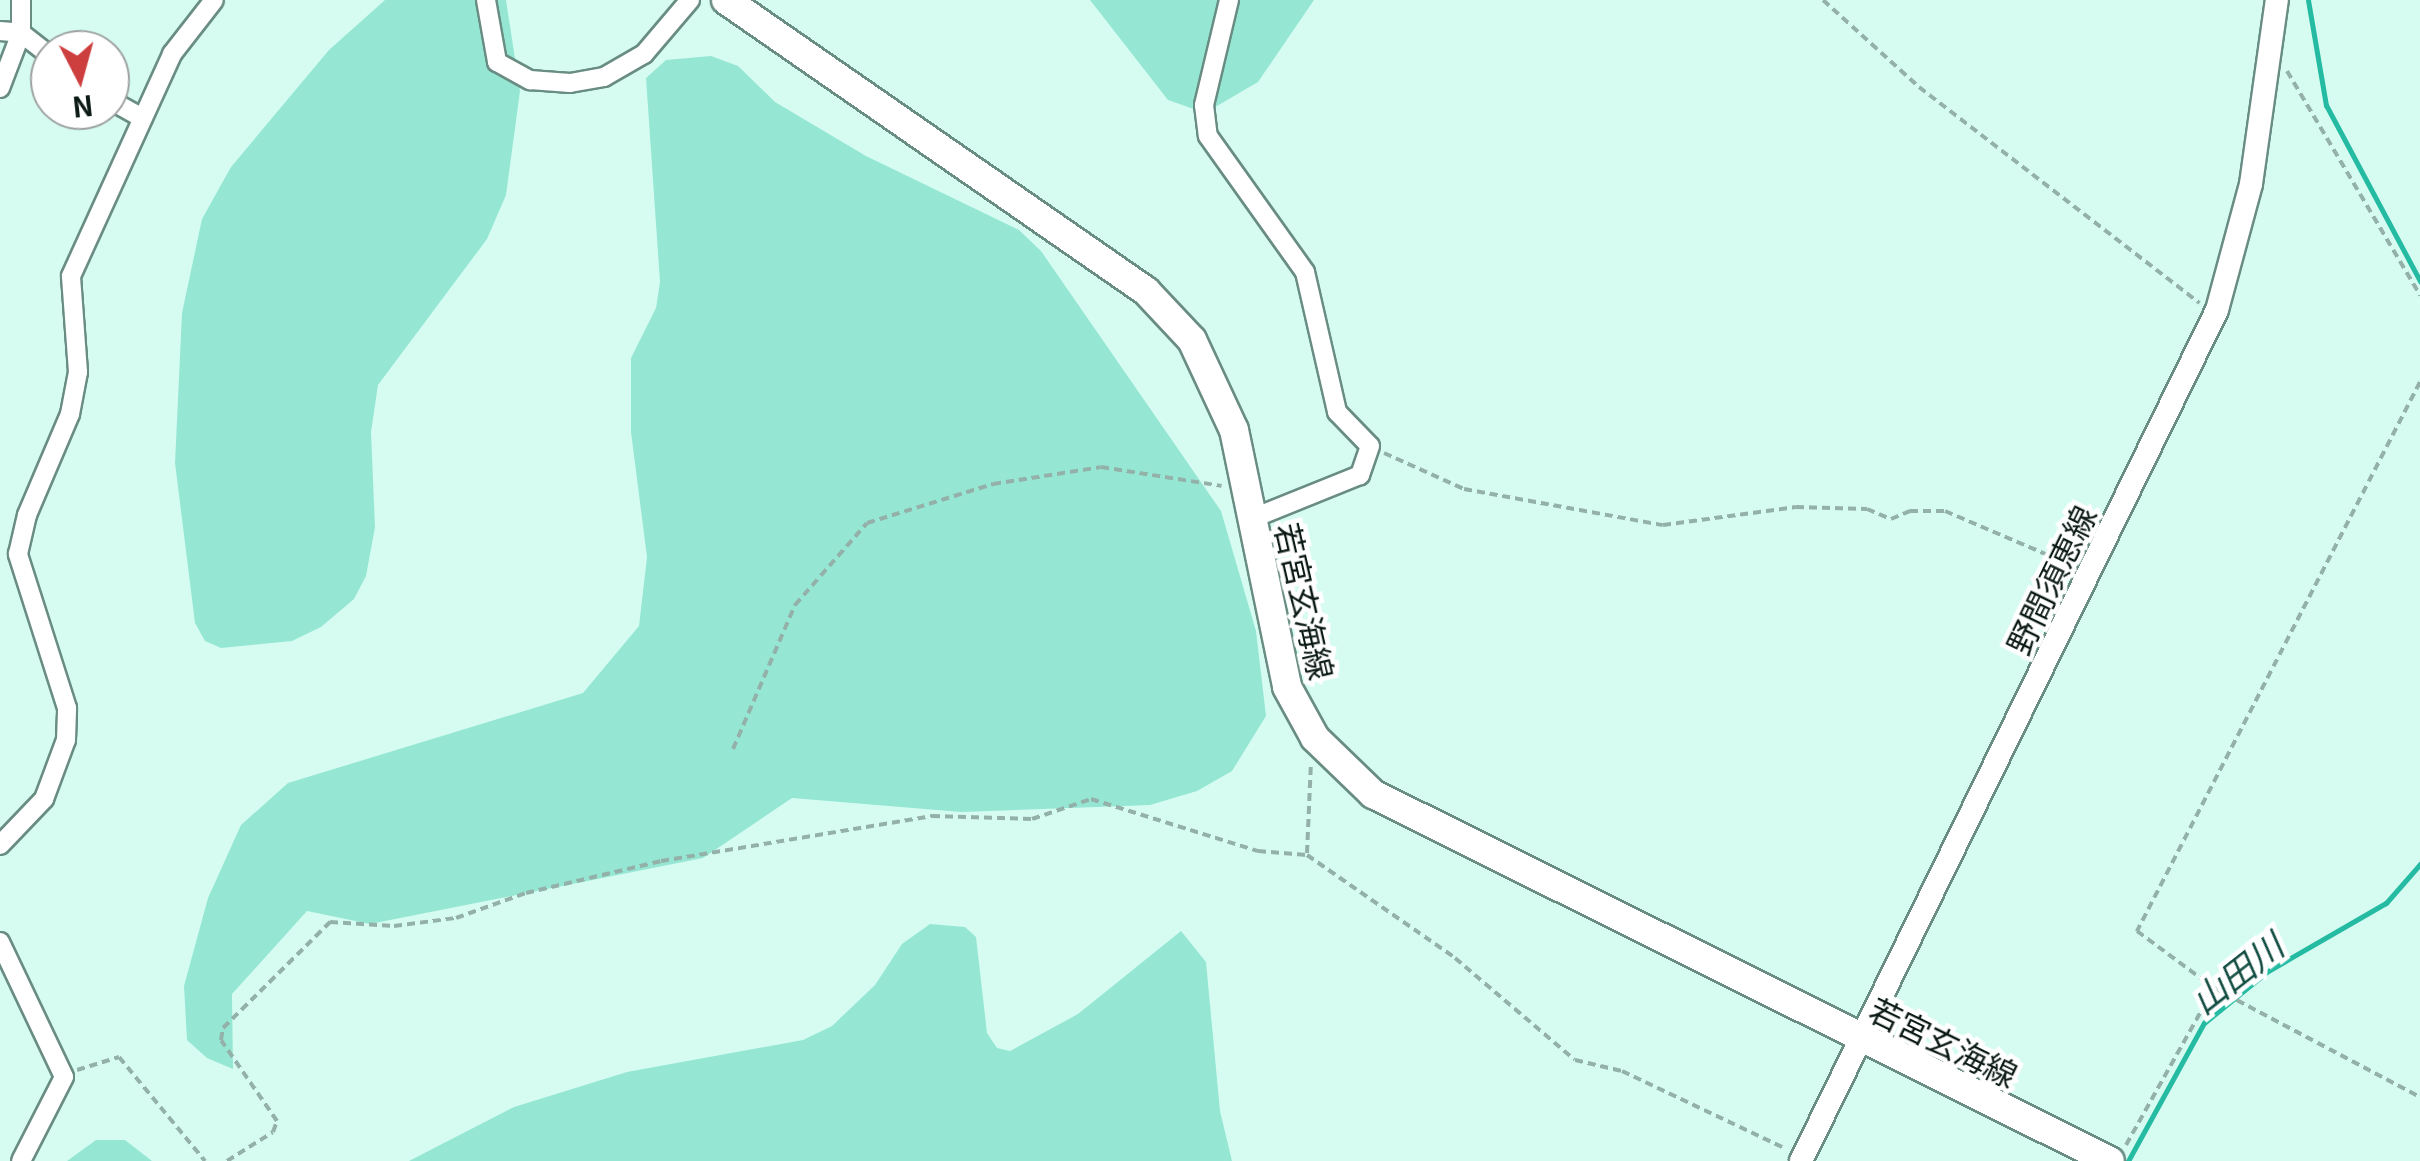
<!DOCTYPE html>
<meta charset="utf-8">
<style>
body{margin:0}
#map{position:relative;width:2420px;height:1161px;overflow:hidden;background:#d6fcf2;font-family:Georgia,"Noto Sans JP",serif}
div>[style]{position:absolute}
.green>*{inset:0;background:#95e7d4}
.stream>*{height:5px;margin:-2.5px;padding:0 2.5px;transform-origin:2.5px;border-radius:2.5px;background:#25bba2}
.path>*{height:4px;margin-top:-2px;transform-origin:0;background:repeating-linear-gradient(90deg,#93b1a9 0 8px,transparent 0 13px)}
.roads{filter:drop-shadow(2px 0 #698c83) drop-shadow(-2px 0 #698c83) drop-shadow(0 2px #698c83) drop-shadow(0 -2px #698c83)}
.street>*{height:18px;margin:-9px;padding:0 9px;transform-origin:9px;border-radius:9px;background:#fff}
.secondary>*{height:22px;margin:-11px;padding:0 11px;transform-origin:11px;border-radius:11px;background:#fff}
.primary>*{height:28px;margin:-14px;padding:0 14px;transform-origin:14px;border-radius:14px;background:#fff}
span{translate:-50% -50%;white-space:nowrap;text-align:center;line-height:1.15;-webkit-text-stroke:9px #fff;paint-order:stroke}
.street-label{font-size:32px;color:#0c1a16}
.water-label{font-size:35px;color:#114c41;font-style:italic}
.north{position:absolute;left:30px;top:30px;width:100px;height:100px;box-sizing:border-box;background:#fff;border:2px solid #9ea3a2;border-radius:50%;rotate:174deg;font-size:28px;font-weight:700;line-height:40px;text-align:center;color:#0c1a16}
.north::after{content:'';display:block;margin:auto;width:35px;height:45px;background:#cd3e3e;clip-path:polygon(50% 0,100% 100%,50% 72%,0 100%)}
</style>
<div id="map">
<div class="green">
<div style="clip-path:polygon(385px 0,506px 0,520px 91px,506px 195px,487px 239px,378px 385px,371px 432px,375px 527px,366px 576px,354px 599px,321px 627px,292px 641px,221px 648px,205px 641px,195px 623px,175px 463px,182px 313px,202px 219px,231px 167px,329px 50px)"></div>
<div style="clip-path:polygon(1090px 0,1314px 0,1258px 82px,1205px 113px,1168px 100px)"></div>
<div style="clip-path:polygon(711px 56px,738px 66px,775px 102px,866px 156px,1019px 230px,1041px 251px,1221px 511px,1256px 631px,1266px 716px,1232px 771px,1197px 791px,1150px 805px,961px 812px,792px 798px,703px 858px,370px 924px,307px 911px,232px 994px,233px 1069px,207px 1058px,187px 1040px,184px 986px,208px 898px,241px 825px,288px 783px,583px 693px,639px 626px,647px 557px,631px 432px,631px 358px,656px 308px,660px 282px,646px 78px,666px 60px)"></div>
<div style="clip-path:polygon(930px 924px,965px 927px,976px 937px,987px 1033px,997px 1048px,1010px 1051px,1078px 1014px,1181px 931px,1206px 962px,1220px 1111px,1232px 1161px,409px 1161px,514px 1107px,627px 1072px,803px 1040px,832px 1026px,875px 985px,902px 944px)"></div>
<div style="clip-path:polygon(96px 1140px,125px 1140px,152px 1161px,67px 1161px)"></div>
</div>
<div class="stream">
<div style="left:2308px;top:0;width:107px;rotate:80.3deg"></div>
<div style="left:2326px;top:105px;width:200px;rotate:61.9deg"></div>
<div style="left:2128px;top:1161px;width:158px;rotate:-61.2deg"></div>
<div style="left:2204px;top:1023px;width:82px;rotate:-39.1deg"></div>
<div style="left:2268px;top:971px;width:136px;rotate:-30deg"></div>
<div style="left:2386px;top:903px;width:52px;rotate:-48.9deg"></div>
</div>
<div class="path">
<div style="left:1823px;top:0;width:130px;rotate:42.2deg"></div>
<div style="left:1919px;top:87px;width:354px;rotate:37.6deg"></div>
<div style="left:2287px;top:71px;width:261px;rotate:59.3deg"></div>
<div style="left:2420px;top:382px;width:618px;rotate:117.27deg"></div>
<div style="left:2137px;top:931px;width:96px;rotate:36.5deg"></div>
<div style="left:2214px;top:988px;width:233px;rotate:27.9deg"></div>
<div style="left:1384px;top:453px;width:88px;rotate:24.2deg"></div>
<div style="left:1464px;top:489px;width:202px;rotate:10.3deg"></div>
<div style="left:1663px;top:525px;width:134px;rotate:-7.7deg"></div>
<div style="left:1796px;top:507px;width:71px;rotate:1.6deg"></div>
<div style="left:1867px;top:509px;width:26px;rotate:23deg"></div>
<div style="left:1891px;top:519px;width:21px;rotate:-23deg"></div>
<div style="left:1910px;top:511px;width:35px"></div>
<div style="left:1945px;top:511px;width:137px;rotate:23.2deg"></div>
<div style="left:733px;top:749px;width:157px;rotate:-66.7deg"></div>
<div style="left:795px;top:605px;width:109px;rotate:-48.7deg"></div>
<div style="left:867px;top:523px;width:132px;rotate:-17.2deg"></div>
<div style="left:993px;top:484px;width:109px;rotate:-8.9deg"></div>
<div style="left:1101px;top:467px;width:122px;rotate:8.9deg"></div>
<div style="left:1307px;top:853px;width:90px;rotate:-87.5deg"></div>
<div style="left:77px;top:1070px;width:44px;rotate:-17.2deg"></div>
<div style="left:119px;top:1057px;width:135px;rotate:50.4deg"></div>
<div style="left:2126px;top:1145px;width:180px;rotate:-60.7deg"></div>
<div style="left:227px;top:1161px;width:54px;rotate:-32.2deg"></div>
<div style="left:273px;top:1132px;width:12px;rotate:-70deg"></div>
<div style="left:277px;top:1121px;width:98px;rotate:-124.7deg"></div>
<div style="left:221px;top:1040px;width:12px;rotate:-81deg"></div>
<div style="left:223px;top:1028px;width:151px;rotate:-44.7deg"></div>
<div style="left:330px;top:922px;width:64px;rotate:3.6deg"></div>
<div style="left:394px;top:926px;width:63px;rotate:-7.4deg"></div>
<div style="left:456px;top:918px;width:74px;rotate:-19.7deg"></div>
<div style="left:526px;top:893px;width:139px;rotate:-13.3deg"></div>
<div style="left:661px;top:861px;width:275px;rotate:-9.4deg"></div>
<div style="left:932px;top:816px;width:100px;rotate:1.7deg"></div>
<div style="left:1032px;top:819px;width:62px;rotate:-18.7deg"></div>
<div style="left:1091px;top:799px;width:175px;rotate:17.3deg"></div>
<div style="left:1258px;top:851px;width:49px;rotate:4.7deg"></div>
<div style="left:1307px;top:855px;width:180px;rotate:34.8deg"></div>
<div style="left:1455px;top:958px;width:157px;rotate:40.4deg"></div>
<div style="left:1575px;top:1060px;width:48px;rotate:13.2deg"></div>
<div style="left:1622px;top:1071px;width:179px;rotate:25.4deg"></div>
</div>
<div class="roads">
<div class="street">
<div style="left:486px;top:0;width:63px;rotate:79.9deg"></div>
<div style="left:497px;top:62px;width:38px;rotate:29deg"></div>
<div style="left:530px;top:80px;width:40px;rotate:4.3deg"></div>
<div style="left:570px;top:83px;width:35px;rotate:-10deg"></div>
<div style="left:604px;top:77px;width:46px;rotate:-29.9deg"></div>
<div style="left:644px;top:54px;width:71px;rotate:-49.6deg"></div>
<div style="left:1229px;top:0;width:108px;rotate:103.4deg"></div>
<div style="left:1204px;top:105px;width:31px;rotate:83deg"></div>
<div style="left:1208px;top:136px;width:167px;rotate:54.5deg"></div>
<div style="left:1305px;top:272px;width:144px;rotate:77.1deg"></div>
<div style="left:1337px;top:412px;width:47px;rotate:45.9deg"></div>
<div style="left:1370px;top:446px;width:31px;rotate:109deg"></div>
<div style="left:1360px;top:475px;width:118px;rotate:158deg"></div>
<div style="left:0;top:31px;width:21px;rotate:5deg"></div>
<div style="left:21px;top:33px;width:37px;rotate:38deg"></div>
<div style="left:0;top:88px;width:59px;rotate:-69.1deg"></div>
<div style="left:21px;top:33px;width:33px;rotate:-90deg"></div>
<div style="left:110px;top:100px;width:37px;rotate:29deg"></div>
<div style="left:0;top:845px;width:64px;rotate:-46.3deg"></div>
<div style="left:44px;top:799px;width:63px;rotate:-69.6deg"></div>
<div style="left:66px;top:740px;width:32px;rotate:-88deg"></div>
<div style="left:67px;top:708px;width:162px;rotate:-107.7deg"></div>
<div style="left:18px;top:554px;width:40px;rotate:-77deg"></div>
<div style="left:27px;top:515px;width:110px;rotate:-66.9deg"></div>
<div style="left:70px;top:414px;width:43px;rotate:-79.2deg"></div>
<div style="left:78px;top:372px;width:96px;rotate:-94.2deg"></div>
<div style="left:71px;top:276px;width:244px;rotate:-65.5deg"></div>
<div style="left:172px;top:54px;width:68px;rotate:-52.1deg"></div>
<div style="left:0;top:942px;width:149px;rotate:64.6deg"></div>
<div style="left:64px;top:1077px;width:94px;rotate:117.1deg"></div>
</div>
<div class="secondary">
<div style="left:1801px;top:1161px;width:947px;rotate:-63.95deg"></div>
<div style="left:2217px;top:310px;width:131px;rotate:-74.9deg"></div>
<div style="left:2251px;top:184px;width:186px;rotate:-82deg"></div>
</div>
<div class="primary">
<div style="left:726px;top:0;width:511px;rotate:34.72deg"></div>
<div style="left:1146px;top:291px;width:67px;rotate:46.8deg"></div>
<div style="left:1192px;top:340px;width:99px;rotate:65deg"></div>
<div style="left:1234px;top:430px;width:262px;rotate:78.3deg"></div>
<div style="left:1287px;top:687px;width:58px;rotate:61.2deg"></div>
<div style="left:1315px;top:738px;width:81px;rotate:44deg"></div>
<div style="left:1373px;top:794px;width:823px;rotate:26.47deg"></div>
</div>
</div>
<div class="street-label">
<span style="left:2050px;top:579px;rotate:-64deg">野間須恵線</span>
<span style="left:1306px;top:601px;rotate:77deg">若宮玄海線</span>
<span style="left:1944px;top:1041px;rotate:26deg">若宮玄海線</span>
</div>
<div class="water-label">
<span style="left:2236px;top:972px;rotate:-38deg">山田川</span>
</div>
<div class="north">N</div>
</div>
